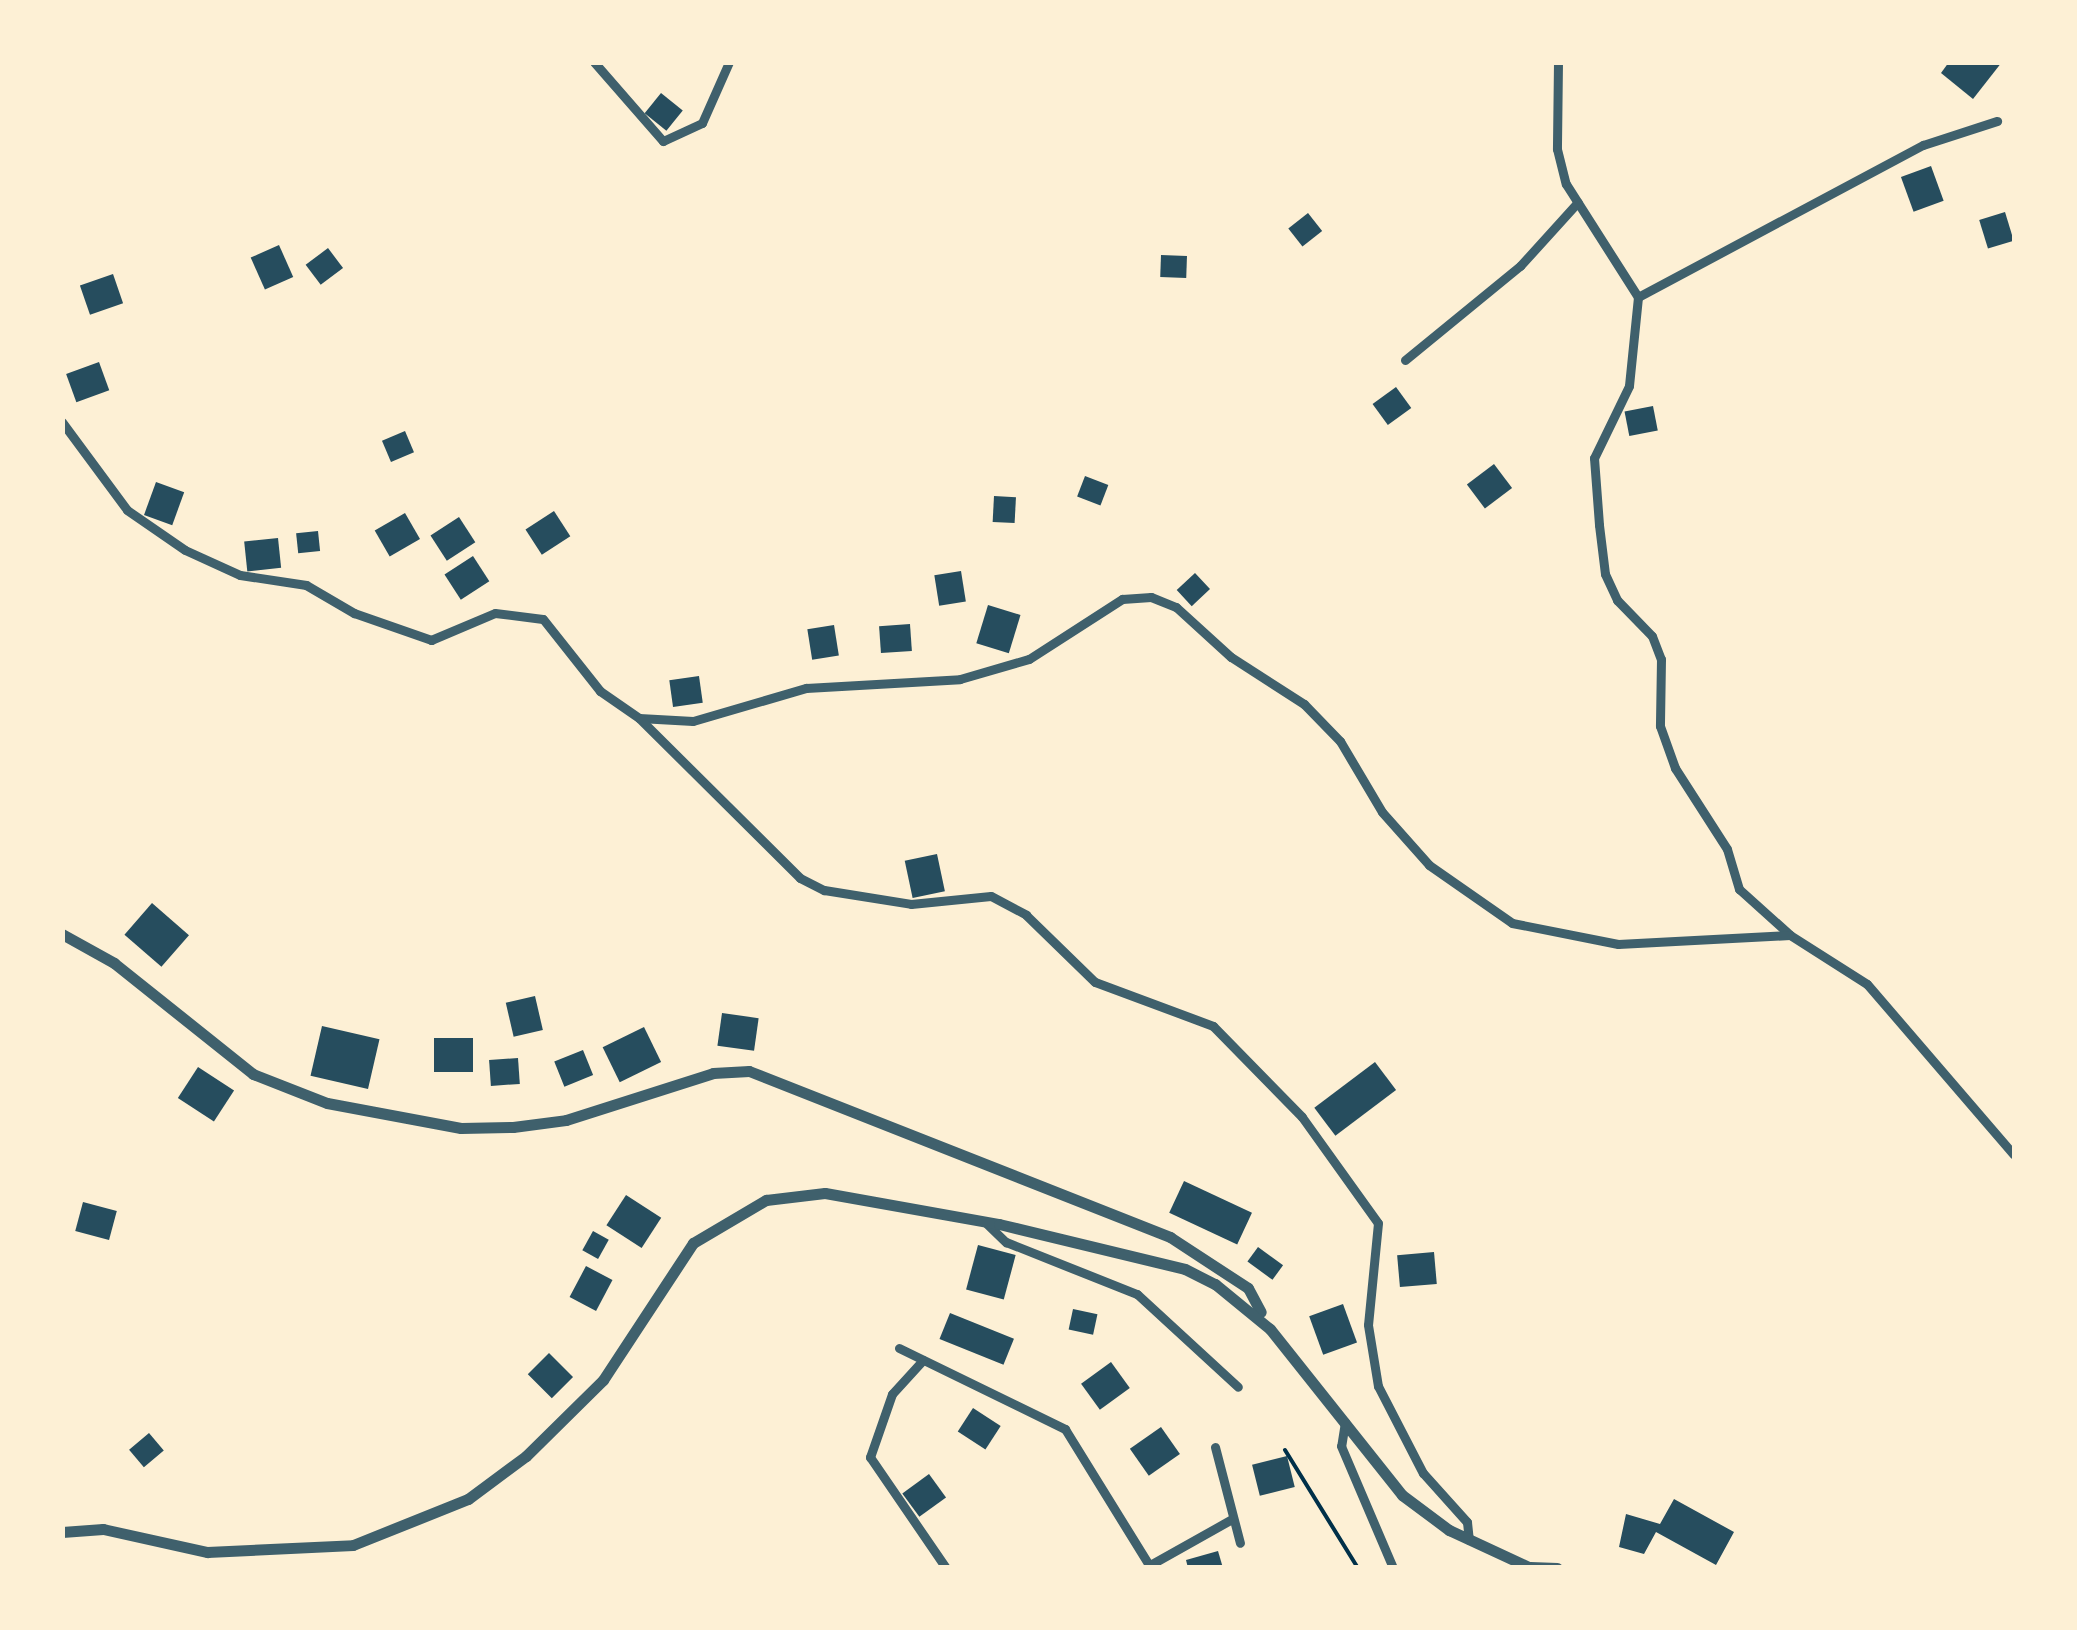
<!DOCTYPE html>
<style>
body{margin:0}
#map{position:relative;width:2077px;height:1630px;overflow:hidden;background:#fdf0d5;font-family:"Alegreya Sans",sans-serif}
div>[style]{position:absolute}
.building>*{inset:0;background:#264d5e;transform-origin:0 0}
.path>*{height:4px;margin:-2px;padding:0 2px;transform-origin:2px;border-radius:2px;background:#003049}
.minor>*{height:9px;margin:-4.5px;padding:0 4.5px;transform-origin:4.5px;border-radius:4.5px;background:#3f606c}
.tertiary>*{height:11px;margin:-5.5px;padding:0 5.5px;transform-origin:5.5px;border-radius:5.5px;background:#3f606c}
span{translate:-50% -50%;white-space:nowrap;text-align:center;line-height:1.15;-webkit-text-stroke:8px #fdf0d5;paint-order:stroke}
.frame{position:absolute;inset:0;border:65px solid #fdf0d5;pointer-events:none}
</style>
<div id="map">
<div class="building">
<div style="clip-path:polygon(1949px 62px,2002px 62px,1973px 99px,1941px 73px)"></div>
<div style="left:661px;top:93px;width:28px;height:26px;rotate:39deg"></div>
<div style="left:1931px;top:166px;width:37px;height:32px;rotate:70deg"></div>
<div style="left:2005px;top:212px;width:30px;height:27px;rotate:73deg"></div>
<div style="left:1308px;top:213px;width:23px;height:25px;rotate:52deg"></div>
<div style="left:279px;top:245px;width:35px;height:31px;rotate:66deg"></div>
<div style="left:328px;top:248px;width:25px;height:28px;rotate:53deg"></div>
<div style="left:1161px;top:255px;width:26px;height:22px;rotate:2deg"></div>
<div style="left:113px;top:274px;width:31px;height:35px;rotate:71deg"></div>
<div style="left:99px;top:362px;width:30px;height:35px;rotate:70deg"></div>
<div style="left:1396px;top:387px;width:26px;height:29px;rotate:54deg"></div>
<div style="left:1653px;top:406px;width:25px;height:29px;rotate:79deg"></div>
<div style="left:405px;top:431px;width:23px;height:25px;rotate:67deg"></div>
<div style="left:1494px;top:464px;width:30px;height:34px;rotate:53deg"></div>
<div style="left:1085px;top:476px;width:25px;height:22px;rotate:21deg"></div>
<div style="left:156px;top:482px;width:30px;height:35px;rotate:20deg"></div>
<div style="left:994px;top:496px;width:22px;height:26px;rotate:3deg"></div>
<div style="left:554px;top:511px;width:30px;height:34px;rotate:57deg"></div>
<div style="left:405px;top:513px;width:30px;height:35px;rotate:60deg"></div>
<div style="left:459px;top:517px;width:30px;height:34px;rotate:57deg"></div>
<div style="left:318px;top:531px;width:20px;height:22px;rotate:84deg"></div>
<div style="left:278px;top:538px;width:30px;height:34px;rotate:84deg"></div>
<div style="left:473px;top:556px;width:30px;height:34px;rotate:57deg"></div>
<div style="left:961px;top:571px;width:31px;height:27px;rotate:81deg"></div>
<div style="left:1195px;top:573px;width:22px;height:25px;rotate:47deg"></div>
<div style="left:988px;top:605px;width:34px;height:40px;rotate:17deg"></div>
<div style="left:910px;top:624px;width:27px;height:31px;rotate:86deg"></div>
<div style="left:834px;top:625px;width:31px;height:27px;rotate:81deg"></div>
<div style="left:699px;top:676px;width:27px;height:30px;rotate:82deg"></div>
<div style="left:937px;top:854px;width:38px;height:33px;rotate:78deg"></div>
<div style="left:152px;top:903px;width:49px;height:42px;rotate:41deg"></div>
<div style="left:535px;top:996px;width:35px;height:30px;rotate:77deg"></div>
<div style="left:722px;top:1013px;width:37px;height:33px;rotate:8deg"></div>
<div style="left:322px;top:1026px;width:59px;height:51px;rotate:13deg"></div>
<div style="left:644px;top:1027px;width:39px;height:46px;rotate:64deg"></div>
<div style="left:434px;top:1038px;width:39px;height:34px"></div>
<div style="left:583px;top:1050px;width:27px;height:31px;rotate:68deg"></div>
<div style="left:518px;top:1058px;width:26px;height:29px;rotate:86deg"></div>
<div style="left:1375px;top:1062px;width:35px;height:76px;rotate:53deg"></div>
<div style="left:198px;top:1067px;width:43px;height:37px;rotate:33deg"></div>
<div style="left:1184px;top:1181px;width:75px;height:35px;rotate:25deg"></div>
<div style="left:626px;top:1195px;width:42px;height:36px;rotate:33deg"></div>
<div style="left:83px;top:1202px;width:35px;height:30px;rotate:15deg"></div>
<div style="left:593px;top:1231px;width:18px;height:22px;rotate:29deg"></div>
<div style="left:978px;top:1245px;width:39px;height:46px;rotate:15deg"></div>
<div style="left:1258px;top:1247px;width:31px;height:18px;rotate:36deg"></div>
<div style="left:1434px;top:1252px;width:32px;height:37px;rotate:85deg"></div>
<div style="left:586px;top:1266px;width:30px;height:35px;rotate:28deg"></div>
<div style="left:1343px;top:1304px;width:41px;height:36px;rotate:70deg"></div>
<div style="left:1073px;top:1309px;width:25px;height:21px;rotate:12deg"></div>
<div style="left:950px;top:1313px;width:69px;height:28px;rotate:22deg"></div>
<div style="left:549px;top:1353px;width:34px;height:30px;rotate:45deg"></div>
<div style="left:1111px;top:1362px;width:32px;height:37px;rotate:54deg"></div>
<div style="left:973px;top:1408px;width:33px;height:28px;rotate:33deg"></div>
<div style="left:1161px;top:1427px;width:33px;height:38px;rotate:55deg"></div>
<div style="left:149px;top:1433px;width:23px;height:26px;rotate:50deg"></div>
<div style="left:1287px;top:1456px;width:32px;height:36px;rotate:76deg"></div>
<div style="left:929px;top:1474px;width:29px;height:33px;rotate:54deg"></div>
<div style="clip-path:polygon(1674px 1499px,1734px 1532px,1716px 1565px,1656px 1532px,1644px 1554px,1619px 1547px,1626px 1514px,1660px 1524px)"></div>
<div style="clip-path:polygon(1218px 1551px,1223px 1568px,1188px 1568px,1186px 1560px)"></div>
</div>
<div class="path">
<div style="left:1285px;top:1450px;width:139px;rotate:58.3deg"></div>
</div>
<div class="minor">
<div style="left:594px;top:62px;width:105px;rotate:48.9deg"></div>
<div style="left:663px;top:141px;width:43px;rotate:-24.8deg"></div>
<div style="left:702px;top:123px;width:67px;rotate:-66.1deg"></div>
<div style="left:1558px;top:62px;width:87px;rotate:90.7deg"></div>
<div style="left:1557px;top:149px;width:36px;rotate:76deg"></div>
<div style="left:1566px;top:184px;width:134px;rotate:57.5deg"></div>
<div style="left:1638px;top:297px;width:89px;rotate:95.8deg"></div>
<div style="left:1629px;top:386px;width:80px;rotate:115.9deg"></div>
<div style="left:1594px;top:458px;width:67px;rotate:85.7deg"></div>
<div style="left:1599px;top:525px;width:49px;rotate:83deg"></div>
<div style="left:1605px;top:574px;width:29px;rotate:65deg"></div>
<div style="left:1617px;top:600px;width:50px;rotate:45.8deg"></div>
<div style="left:1652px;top:636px;width:25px;rotate:69deg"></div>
<div style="left:1661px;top:659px;width:67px;rotate:90.9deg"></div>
<div style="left:1660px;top:726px;width:45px;rotate:70.3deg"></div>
<div style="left:1675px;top:768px;width:96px;rotate:57.3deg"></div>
<div style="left:1727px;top:849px;width:42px;rotate:73.3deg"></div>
<div style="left:1739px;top:889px;width:69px;rotate:42deg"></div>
<div style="left:1790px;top:935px;width:91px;rotate:32.5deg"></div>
<div style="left:1867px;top:984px;width:225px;rotate:49.3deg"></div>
<div style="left:1638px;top:297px;width:323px;rotate:-28.1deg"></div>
<div style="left:1923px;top:145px;width:78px;rotate:-18deg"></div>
<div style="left:1405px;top:360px;width:149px;rotate:-39.3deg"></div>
<div style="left:1520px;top:266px;width:86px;rotate:-47.8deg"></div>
<div style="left:62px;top:422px;width:109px;rotate:53.5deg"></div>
<div style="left:127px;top:510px;width:70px;rotate:34.6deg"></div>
<div style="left:185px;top:550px;width:60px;rotate:24.4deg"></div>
<div style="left:240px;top:575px;width:67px;rotate:8.6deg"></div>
<div style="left:306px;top:585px;width:56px;rotate:30.3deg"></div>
<div style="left:354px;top:613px;width:82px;rotate:19.3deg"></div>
<div style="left:431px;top:640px;width:69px;rotate:-22.9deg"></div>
<div style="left:495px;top:613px;width:48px;rotate:7.1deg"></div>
<div style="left:543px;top:619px;width:92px;rotate:51.6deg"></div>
<div style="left:600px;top:691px;width:47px;rotate:34.7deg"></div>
<div style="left:639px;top:718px;width:54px;rotate:3.2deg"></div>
<div style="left:693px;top:721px;width:118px;rotate:-16.3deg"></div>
<div style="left:806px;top:688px;width:154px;rotate:-3.3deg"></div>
<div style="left:960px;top:679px;width:72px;rotate:-16.2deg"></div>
<div style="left:1029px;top:659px;width:111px;rotate:-32.8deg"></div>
<div style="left:1122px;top:599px;width:29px;rotate:-4deg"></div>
<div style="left:1151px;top:597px;width:27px;rotate:22deg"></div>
<div style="left:1176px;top:607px;width:74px;rotate:42.3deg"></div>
<div style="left:1231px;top:657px;width:87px;rotate:32.8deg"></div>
<div style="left:1304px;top:704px;width:52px;rotate:45.8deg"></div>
<div style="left:1340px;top:741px;width:82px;rotate:59.4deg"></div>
<div style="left:1382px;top:812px;width:71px;rotate:48.4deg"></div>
<div style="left:1429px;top:865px;width:101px;rotate:34.9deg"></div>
<div style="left:1512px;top:923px;width:108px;rotate:11.2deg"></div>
<div style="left:1618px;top:944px;width:172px;rotate:-3deg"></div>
<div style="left:639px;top:718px;width:227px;rotate:44.8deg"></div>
<div style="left:800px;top:878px;width:27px;rotate:27deg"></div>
<div style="left:824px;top:890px;width:88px;rotate:9.1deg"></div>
<div style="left:911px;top:904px;width:80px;rotate:-5.7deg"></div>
<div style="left:991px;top:896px;width:40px;rotate:28deg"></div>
<div style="left:1026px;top:915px;width:96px;rotate:44.2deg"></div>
<div style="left:1095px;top:982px;width:126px;rotate:20.4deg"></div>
<div style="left:1213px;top:1026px;width:127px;rotate:45.6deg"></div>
<div style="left:1302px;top:1117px;width:130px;rotate:54.4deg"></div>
<div style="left:1378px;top:1223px;width:102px;rotate:95.6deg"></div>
<div style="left:1368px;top:1325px;width:62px;rotate:80.7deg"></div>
<div style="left:1378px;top:1386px;width:98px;rotate:62.7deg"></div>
<div style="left:1423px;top:1473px;width:66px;rotate:48.1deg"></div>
<div style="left:1467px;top:1522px;width:18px;rotate:84deg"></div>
<div style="left:986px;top:1223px;width:28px;rotate:44deg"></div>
<div style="left:1006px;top:1242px;width:141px;rotate:21.7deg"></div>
<div style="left:1137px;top:1294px;width:137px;rotate:42.6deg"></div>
<div style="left:899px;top:1348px;width:185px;rotate:26deg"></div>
<div style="left:1065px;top:1429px;width:163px;rotate:58.3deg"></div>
<div style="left:923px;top:1360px;width:46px;rotate:132.4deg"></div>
<div style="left:892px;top:1394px;width:67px;rotate:109.2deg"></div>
<div style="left:870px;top:1457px;width:135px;rotate:55.6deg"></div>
<div style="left:1345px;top:1422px;width:24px;rotate:99deg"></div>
<div style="left:1341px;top:1446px;width:133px;rotate:66.9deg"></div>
<div style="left:1215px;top:1447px;width:99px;rotate:75.4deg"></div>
<div style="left:1150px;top:1565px;width:94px;rotate:-29.3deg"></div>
</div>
<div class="tertiary">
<div style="left:62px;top:934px;width:60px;rotate:29.1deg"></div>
<div style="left:114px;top:963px;width:178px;rotate:38.6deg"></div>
<div style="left:253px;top:1074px;width:79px;rotate:21.4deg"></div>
<div style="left:327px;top:1103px;width:136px;rotate:10.6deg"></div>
<div style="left:461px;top:1128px;width:52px;rotate:-1.1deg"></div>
<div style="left:513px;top:1127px;width:53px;rotate:-7.5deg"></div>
<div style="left:566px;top:1120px;width:154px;rotate:-17.7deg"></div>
<div style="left:713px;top:1073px;width:36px;rotate:-3deg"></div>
<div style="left:749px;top:1071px;width:453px;rotate:21.5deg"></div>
<div style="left:1170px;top:1237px;width:93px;rotate:33.2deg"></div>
<div style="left:1248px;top:1288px;width:27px;rotate:62deg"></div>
<div style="left:62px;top:1532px;width:41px;rotate:-4.2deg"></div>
<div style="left:103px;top:1529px;width:107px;rotate:12.5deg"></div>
<div style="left:207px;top:1552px;width:146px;rotate:-2.7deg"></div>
<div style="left:353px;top:1545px;width:124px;rotate:-21.8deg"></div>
<div style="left:468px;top:1499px;width:72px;rotate:-36.6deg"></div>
<div style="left:526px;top:1456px;width:108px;rotate:-44.6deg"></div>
<div style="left:603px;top:1380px;width:164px;rotate:-56.7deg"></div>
<div style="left:693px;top:1243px;width:85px;rotate:-30.5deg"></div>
<div style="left:766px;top:1200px;width:59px;rotate:-6.8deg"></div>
<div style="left:825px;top:1193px;width:177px;rotate:10.1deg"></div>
<div style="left:999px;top:1224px;width:191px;rotate:13.6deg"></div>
<div style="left:1185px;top:1269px;width:34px;rotate:27deg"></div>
<div style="left:1215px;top:1284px;width:71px;rotate:39.3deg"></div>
<div style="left:1270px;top:1329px;width:212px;rotate:51.5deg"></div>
<div style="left:1402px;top:1495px;width:59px;rotate:36.7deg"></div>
<div style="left:1449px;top:1530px;width:90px;rotate:24.9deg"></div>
<div style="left:1530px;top:1567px;width:27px;rotate:2deg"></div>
</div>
<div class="frame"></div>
</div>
